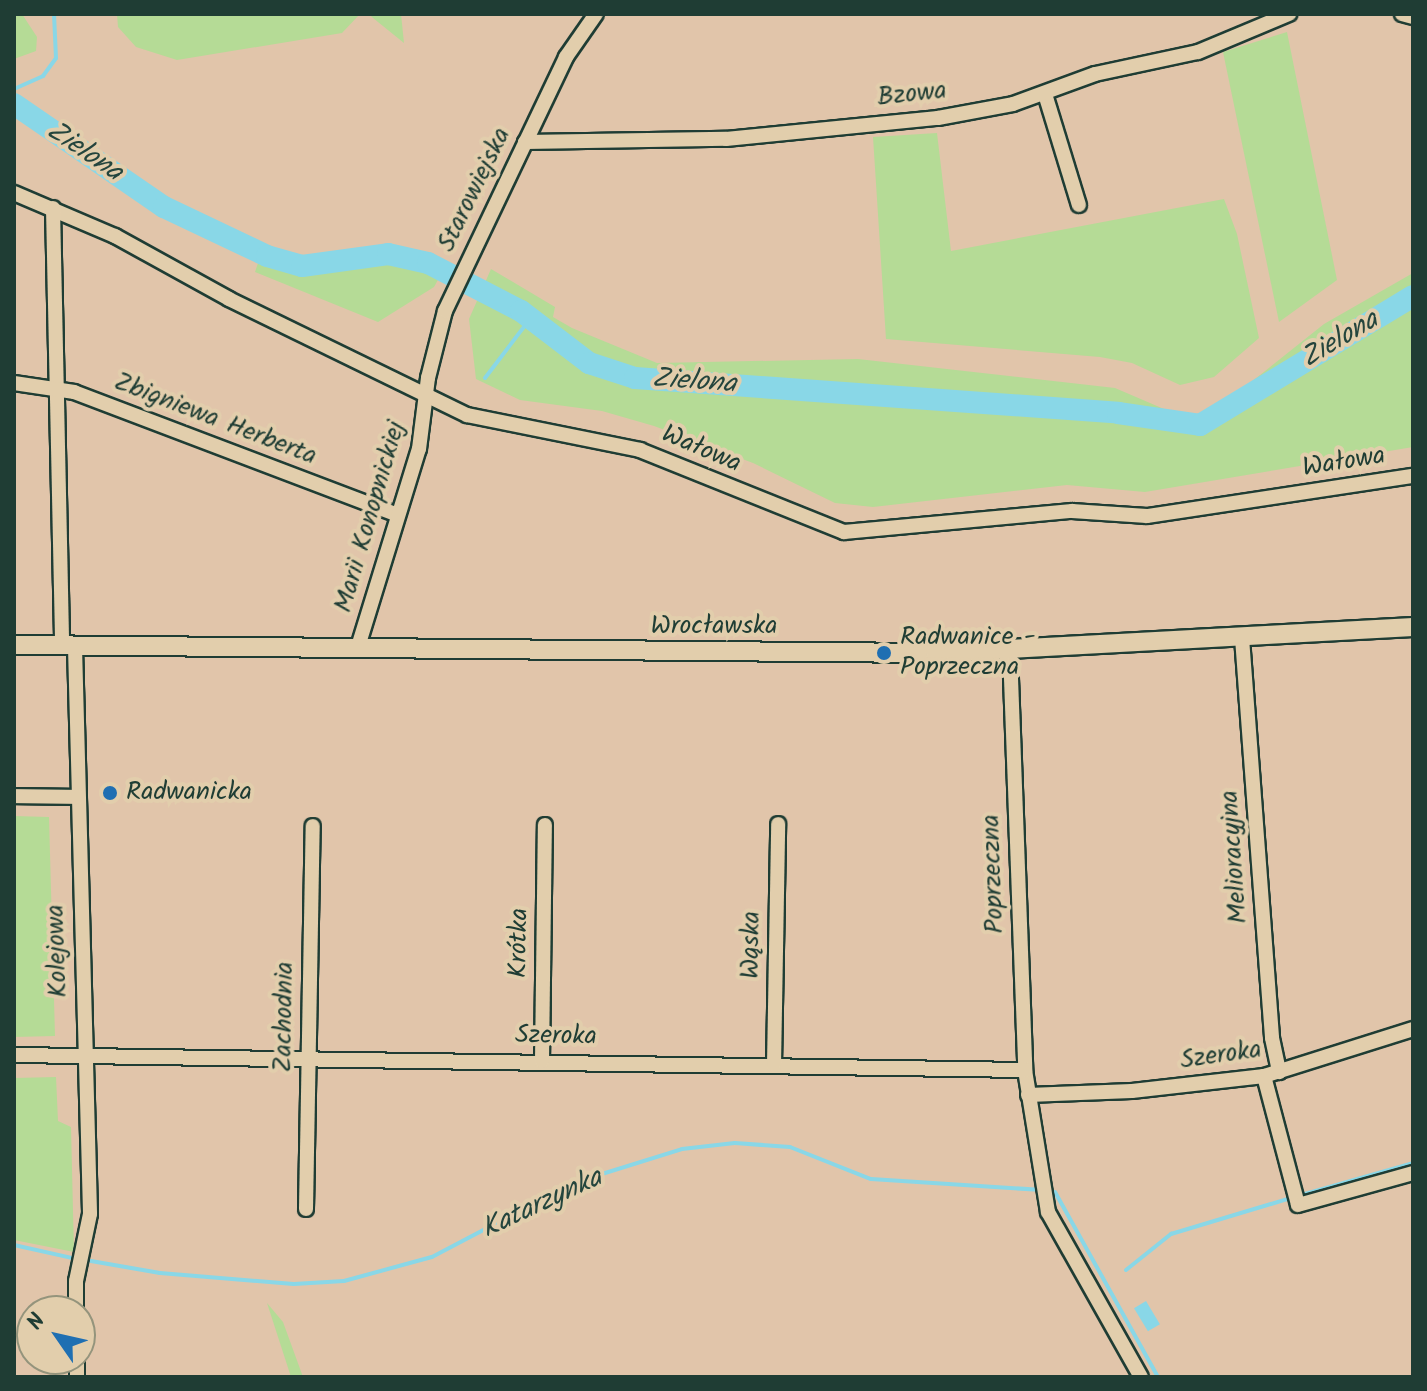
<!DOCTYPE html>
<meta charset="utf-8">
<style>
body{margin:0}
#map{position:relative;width:1427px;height:1391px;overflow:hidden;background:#e1c5aa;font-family:Kalam,sans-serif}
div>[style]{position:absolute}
.green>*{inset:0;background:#b5db96}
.water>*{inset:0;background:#89d7e7;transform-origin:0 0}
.stream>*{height:4px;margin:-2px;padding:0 2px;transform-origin:2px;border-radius:2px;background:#89d7e7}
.river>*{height:22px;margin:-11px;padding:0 11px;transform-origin:11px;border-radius:11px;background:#89d7e7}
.roads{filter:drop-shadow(2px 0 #1f3d34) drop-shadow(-2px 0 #1f3d34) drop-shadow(0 2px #1f3d34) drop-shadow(0 -2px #1f3d34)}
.minor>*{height:14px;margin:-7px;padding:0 7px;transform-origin:7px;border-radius:7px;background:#e2ceac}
.major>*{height:18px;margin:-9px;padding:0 9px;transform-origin:9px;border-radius:9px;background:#e2ceac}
.dots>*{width:22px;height:22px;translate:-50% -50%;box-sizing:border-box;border:4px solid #e2ceac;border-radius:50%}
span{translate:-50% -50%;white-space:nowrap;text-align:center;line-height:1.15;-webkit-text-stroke:8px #e2ceac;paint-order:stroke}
.street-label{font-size:26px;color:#1f3d34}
.poi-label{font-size:26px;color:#1f3d34}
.left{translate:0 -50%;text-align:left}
.water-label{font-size:28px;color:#24453d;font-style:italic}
.frame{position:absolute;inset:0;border:16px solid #1f3d34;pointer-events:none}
.north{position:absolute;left:16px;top:1295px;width:80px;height:80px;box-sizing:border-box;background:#e2ceac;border:2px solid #94947c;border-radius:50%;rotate:304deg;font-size:22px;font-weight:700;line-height:32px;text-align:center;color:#1f3d34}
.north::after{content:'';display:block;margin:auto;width:28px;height:36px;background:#1f6fb2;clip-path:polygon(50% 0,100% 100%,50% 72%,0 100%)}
</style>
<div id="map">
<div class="green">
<div style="clip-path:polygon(14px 14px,22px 14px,37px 37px,36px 51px,14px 59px)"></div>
<div style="clip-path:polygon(117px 14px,360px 14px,342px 33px,177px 60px,136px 47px,118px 27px)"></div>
<div style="clip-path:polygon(369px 14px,401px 14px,404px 43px,373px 18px)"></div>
<div style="clip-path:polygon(1287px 32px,1337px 280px,1279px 322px,1223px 52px)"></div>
<div style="clip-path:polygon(937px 133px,951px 251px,1224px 199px,1237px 234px,1259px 338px,1214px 377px,1180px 385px,1132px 363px,1100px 357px,886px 339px,873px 137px)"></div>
<div style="clip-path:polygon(259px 260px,314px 272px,372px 262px,413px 262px,439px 278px,434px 287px,378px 322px,255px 272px)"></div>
<div style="clip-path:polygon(491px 269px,555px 307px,553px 317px,572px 328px,657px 363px,858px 359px,1115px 388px,1178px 415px,1201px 415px,1221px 406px,1324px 324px,1413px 273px,1413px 447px,1145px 492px,1067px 485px,873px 507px,835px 503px,753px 463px,654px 426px,602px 411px,520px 400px,476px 379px,469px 319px)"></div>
<div style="clip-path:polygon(14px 816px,49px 817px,55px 1036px,14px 1037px)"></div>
<div style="clip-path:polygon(56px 1077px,58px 1121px,71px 1127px,74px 1252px,14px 1240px,14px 1078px)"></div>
<div style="clip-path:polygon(267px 1303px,283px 1322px,303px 1377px,291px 1377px)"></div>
</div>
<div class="water">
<div style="left:1146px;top:1301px;width:27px;height:14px;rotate:59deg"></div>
</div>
<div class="stream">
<div style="left:14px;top:89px;width:32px;rotate:-24deg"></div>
<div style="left:43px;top:76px;width:22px;rotate:-54deg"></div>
<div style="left:56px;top:58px;width:44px;rotate:-92.6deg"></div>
<div style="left:485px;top:378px;width:74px;rotate:-52.7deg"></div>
<div style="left:1055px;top:1192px;width:212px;rotate:60.9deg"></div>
<div style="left:1305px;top:1194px;width:112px;rotate:-16deg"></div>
<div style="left:14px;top:1245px;width:59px;rotate:12.6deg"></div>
<div style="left:91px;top:1261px;width:70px;rotate:9.9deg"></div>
<div style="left:160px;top:1273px;width:134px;rotate:4.7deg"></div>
<div style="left:294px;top:1284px;width:50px;rotate:-3.4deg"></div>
<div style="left:344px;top:1281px;width:91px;rotate:-15.3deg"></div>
<div style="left:432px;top:1257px;width:159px;rotate:-27.7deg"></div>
<div style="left:573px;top:1183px;width:114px;rotate:-17.3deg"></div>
<div style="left:682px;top:1149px;width:53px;rotate:-6.5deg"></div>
<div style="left:735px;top:1143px;width:55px;rotate:4.2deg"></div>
<div style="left:790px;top:1147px;width:87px;rotate:21.6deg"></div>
<div style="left:871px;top:1179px;width:168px;rotate:3.7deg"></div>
<div style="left:1126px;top:1270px;width:58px;rotate:-38.7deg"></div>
<div style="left:1171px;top:1234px;width:122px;rotate:-16.7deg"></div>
</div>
<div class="river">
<div style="left:14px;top:104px;width:182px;rotate:34.5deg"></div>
<div style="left:164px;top:207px;width:114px;rotate:25.4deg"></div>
<div style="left:267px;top:256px;width:36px;rotate:16deg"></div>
<div style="left:302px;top:266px;width:87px;rotate:-7.9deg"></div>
<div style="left:388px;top:254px;width:41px;rotate:12.7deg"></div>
<div style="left:428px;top:263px;width:105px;rotate:27.3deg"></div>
<div style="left:521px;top:311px;width:86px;rotate:37.4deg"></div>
<div style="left:589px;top:363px;width:48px;rotate:18.1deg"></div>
<div style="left:635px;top:378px;width:484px;rotate:4.1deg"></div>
<div style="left:1118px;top:413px;width:83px;rotate:8.3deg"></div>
<div style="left:1200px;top:425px;width:249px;rotate:-31.2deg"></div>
</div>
<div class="roads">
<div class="minor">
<div style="left:1402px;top:14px;width:11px;rotate:15deg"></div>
<div style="left:1045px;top:94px;width:116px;rotate:73deg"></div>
<div style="left:525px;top:142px;width:201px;rotate:-0.9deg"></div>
<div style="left:726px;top:139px;width:213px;rotate:-5.7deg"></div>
<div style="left:938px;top:118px;width:76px;rotate:-10.6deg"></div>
<div style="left:1013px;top:104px;width:87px;rotate:-20.1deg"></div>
<div style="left:1095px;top:74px;width:105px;rotate:-12.1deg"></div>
<div style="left:1198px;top:52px;width:99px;rotate:-22.7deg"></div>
<div style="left:14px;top:193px;width:110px;rotate:23.1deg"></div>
<div style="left:115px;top:236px;width:130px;rotate:28.9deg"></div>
<div style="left:229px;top:299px;width:265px;rotate:26deg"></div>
<div style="left:467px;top:415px;width:177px;rotate:11.4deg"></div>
<div style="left:640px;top:450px;width:220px;rotate:21.9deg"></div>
<div style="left:844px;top:532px;width:229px;rotate:-5.3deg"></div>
<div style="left:1072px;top:511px;width:75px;rotate:3.8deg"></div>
<div style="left:1147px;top:516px;width:269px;rotate:-8.6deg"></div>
<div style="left:53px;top:208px;width:439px;rotate:88.8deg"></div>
<div style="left:14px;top:383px;width:61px;rotate:8.5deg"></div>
<div style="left:74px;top:392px;width:343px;rotate:20.8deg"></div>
<div style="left:1242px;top:638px;width:401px;rotate:85.7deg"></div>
<div style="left:1272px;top:1038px;width:35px;rotate:78deg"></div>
<div style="left:75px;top:647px;width:567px;rotate:88.48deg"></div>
<div style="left:90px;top:1214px;width:68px;rotate:101.8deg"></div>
<div style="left:76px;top:1281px;width:30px;rotate:90deg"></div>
<div style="left:357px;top:650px;width:210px;rotate:-72.9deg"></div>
<div style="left:419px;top:449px;width:72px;rotate:-82.8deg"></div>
<div style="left:428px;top:378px;width:69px;rotate:-75.8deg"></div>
<div style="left:445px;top:311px;width:281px;rotate:-64.5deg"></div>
<div style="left:566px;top:57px;width:52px;rotate:-55.1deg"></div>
<div style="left:1010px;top:651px;width:419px;rotate:87.9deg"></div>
<div style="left:1025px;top:1070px;width:144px;rotate:80.8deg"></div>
<div style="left:1048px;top:1212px;width:189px;rotate:60.6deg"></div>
<div style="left:14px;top:796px;width:63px;rotate:0.9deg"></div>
<div style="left:14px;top:1055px;width:1011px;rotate:0.85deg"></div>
<div style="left:542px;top:1061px;width:236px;rotate:-89.3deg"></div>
<div style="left:774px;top:1065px;width:241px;rotate:-89deg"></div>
<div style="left:1264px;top:1076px;width:133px;rotate:75.2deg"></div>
<div style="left:1298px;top:1205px;width:119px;rotate:-15.5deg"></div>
<div style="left:1028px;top:1095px;width:104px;rotate:-2.2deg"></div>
<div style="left:1132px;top:1091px;width:133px;rotate:-6.5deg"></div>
<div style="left:1264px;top:1076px;width:156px;rotate:-17.5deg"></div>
<div style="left:306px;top:1209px;width:383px;rotate:-89deg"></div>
<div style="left:77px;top:1359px;width:18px;rotate:90deg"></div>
</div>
<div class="major">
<div style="left:14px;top:645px;width:921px;rotate:0.5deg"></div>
<div style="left:935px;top:653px;width:479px;rotate:-3.1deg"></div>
</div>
</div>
<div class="dots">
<div style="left:884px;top:653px;background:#1f6fb2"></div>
<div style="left:110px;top:793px;background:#1f6fb2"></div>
</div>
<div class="street-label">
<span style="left:912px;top:95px;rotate:-6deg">Bzowa</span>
<span style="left:475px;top:190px;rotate:-64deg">Starowiejska</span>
<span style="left:215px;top:420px;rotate:21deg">Zbigniewa Herberta</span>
<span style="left:701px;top:450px;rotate:23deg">Wałowa</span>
<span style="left:1344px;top:463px;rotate:-9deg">Wałowa</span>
<span style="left:371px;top:517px;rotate:-74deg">Marii Konopnickiej</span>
<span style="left:714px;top:627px">Wrocławska</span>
<span style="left:1235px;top:857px;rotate:-94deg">Melioracyjna</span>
<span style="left:994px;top:874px;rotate:-92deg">Poprzeczna</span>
<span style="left:520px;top:943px;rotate:-89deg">Krótka</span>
<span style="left:752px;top:945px;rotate:-89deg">Wąska</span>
<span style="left:58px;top:951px;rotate:-92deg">Kolejowa</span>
<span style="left:285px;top:1017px;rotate:-89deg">Zachodnia</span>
<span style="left:556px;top:1037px;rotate:1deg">Szeroka</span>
<span style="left:1221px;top:1056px;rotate:-8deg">Szeroka</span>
</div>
<div class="poi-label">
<span class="left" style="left:900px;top:653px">Radwanice -<br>Poprzeczna</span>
<span class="left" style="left:126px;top:793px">Radwanicka</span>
</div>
<div class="water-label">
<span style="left:84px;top:152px;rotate:34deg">Zielona</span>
<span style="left:1340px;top:340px;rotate:-31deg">Zielona</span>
<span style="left:694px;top:382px;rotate:4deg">Zielona</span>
<span style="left:542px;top:1204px;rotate:-25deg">Katarzynka</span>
</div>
<div class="frame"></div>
<div class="north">N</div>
</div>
